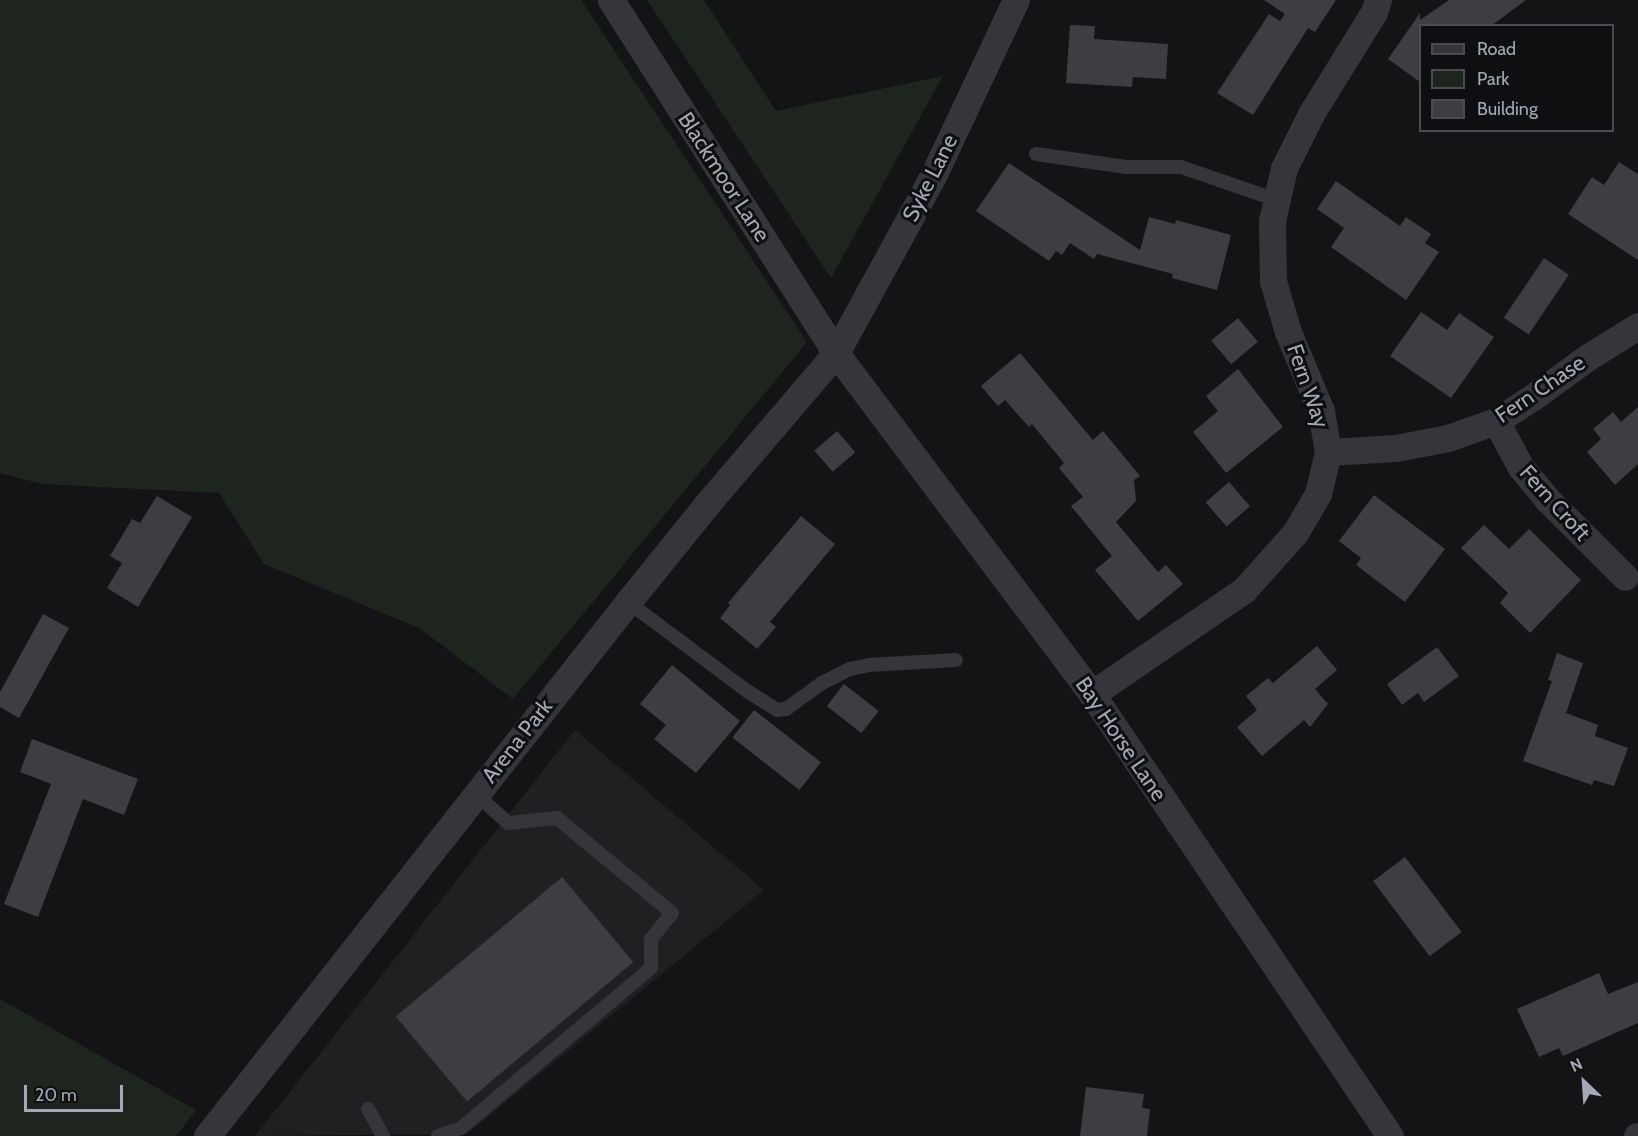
<!DOCTYPE html>
<style>
body{margin:0}
#map{position:relative;width:1638px;height:1136px;overflow:hidden;background:#141315;font-family:Cabin,sans-serif}
div>[style]{position:absolute}
.built>*{inset:0;background:#201f22}
.green>*{inset:0;background:#1e251f}
.building>*{inset:0;background:#3e3e42;transform-origin:0 0}
.lane>*{height:14px;margin:-7px;padding:0 7px;transform-origin:7px;border-radius:7px;background:#35353a}
.street>*{height:27px;margin:-13.5px;padding:0 13.5px;transform-origin:13.5px;border-radius:13.5px;background:#35353a}
span{translate:-50% -50%;white-space:nowrap;text-align:center;line-height:1.15;-webkit-text-stroke:6px #0f0e10;paint-order:stroke}
.street-label{font-size:22px;color:#a5a9b5}
.legend{position:absolute;left:1419px;top:24px;width:195px;height:108px;box-sizing:border-box;background:#0f0e10;border:2px solid #4b4c52;margin:0;padding:8px 10px;list-style:none;font-size:18px;color:#a5a9b5}
.legend li{display:flex;align-items:center;gap:12px;height:30px}
.legend b{width:30px;border:2px solid #4b4c52}
.north{position:absolute;left:1554px;top:1052px;width:60px;height:60px;-webkit-text-stroke:4px #0f0e10;paint-order:stroke;rotate:335deg;font-size:16px;font-weight:700;line-height:24px;text-align:center;color:#a5a9b5}
.north::after{content:'';display:block;margin:auto;width:21px;height:27px;background:#a5a9b5;clip-path:polygon(50% 0,100% 100%,50% 72%,0 100%)}
.scale{position:absolute;left:24px;top:1085px;width:99px;height:27px;box-sizing:border-box;border:3px solid #a5a9b5;border-top:0;padding-left:8px;font-size:18px;line-height:21px;white-space:nowrap;color:#a5a9b5;-webkit-text-stroke:4px #0f0e10;paint-order:stroke}
</style>
<div id="map">
<div class="built">
<div style="clip-path:polygon(575px 730px,764px 890px,467px 1134px,255px 1136px)"></div>
</div>
<div class="green">
<div style="clip-path:polygon(0 0,581px 0,807px 342px,513px 699px,419px 628px,264px 564px,219px 493px,42px 484px,0 473px)"></div>
<div style="clip-path:polygon(647px 0,704px 0,776px 111px,943px 76px,831px 278px)"></div>
<div style="clip-path:polygon(0 999px,196px 1110px,176px 1136px,0 1136px)"></div>
</div>
<div class="building">
<div style="clip-path:polygon(1264px 0,1336px 0,1315px 32px,1308px 28px,1253px 115px,1217px 93px,1269px 14px,1280px 21px,1285px 14px)"></div>
<div style="clip-path:polygon(1449px 0,1526px 0,1491px 26px,1420px 26px,1420px 82px,1388px 59px,1420px 13px,1420px 20px)"></div>
<div style="clip-path:polygon(1070px 25px,1095px 26px,1094px 39px,1168px 44px,1166px 79px,1133px 77px,1132px 87px,1066px 83px)"></div>
<div style="clip-path:polygon(1619px 162px,1638px 174px,1638px 260px,1568px 214px,1592px 177px,1604px 185px)"></div>
<div style="clip-path:polygon(1009px 163px,1140px 250px,1149px 217px,1175px 224px,1176px 220px,1231px 235px,1217px 290px,1172px 278px,1173px 274px,1097px 254px,1094px 259px,1070px 243px,1062px 255px,1056px 251px,1049px 261px,976px 211px)"></div>
<div style="clip-path:polygon(1336px 181px,1400px 226px,1406px 217px,1431px 234px,1425px 243px,1439px 252px,1406px 300px,1331px 247px,1344px 228px,1317px 209px)"></div>
<div style="left:1544px;top:258px;width:30px;height:72px;rotate:34deg"></div>
<div style="clip-path:polygon(1421px 312px,1447px 330px,1459px 313px,1494px 337px,1451px 398px,1390px 356px)"></div>
<div style="left:1238px;top:318px;width:31px;height:35px;rotate:50deg"></div>
<div style="clip-path:polygon(1020px 353px,1093px 440px,1103px 431px,1140px 476px,1134px 480px,1136px 501px,1116px 522px,1158px 572px,1166px 565px,1183px 584px,1138px 621px,1095px 570px,1112px 556px,1071px 506px,1083px 497px,1059px 468px,1064px 463px,1032px 424px,1029px 427px,1005px 400px,998px 406px,981px 386px)"></div>
<div style="clip-path:polygon(1238px 369px,1283px 427px,1226px 473px,1193px 432px,1218px 411px,1206px 396px)"></div>
<div style="clip-path:polygon(1638px 407px,1638px 464px,1615px 485px,1587px 452px,1601px 439px,1593px 429px,1613px 412px,1621px 422px)"></div>
<div style="left:837px;top:431px;width:28px;height:30px;rotate:49deg"></div>
<div style="left:1229px;top:482px;width:32px;height:31px;rotate:49deg"></div>
<div style="clip-path:polygon(1374px 495px,1445px 549px,1405px 602px,1356px 565px,1361px 558px,1339px 541px)"></div>
<div style="clip-path:polygon(157px 496px,192px 517px,138px 607px,107px 588px,122px 563px,110px 556px,132px 519px,140px 523px)"></div>
<div style="clip-path:polygon(801px 516px,835px 544px,770px 622px,776px 627px,757px 649px,720px 618px,730px 605px,728px 603px)"></div>
<div style="clip-path:polygon(1484px 525px,1509px 549px,1529px 529px,1581px 580px,1530px 633px,1500px 603px,1508px 593px,1461px 548px)"></div>
<div style="clip-path:polygon(43px 614px,69px 628px,19px 718px,0 707px,0 692px)"></div>
<div style="clip-path:polygon(1317px 646px,1337px 670px,1315px 689px,1328px 704px,1310px 727px,1304px 720px,1262px 756px,1237px 727px,1257px 710px,1246px 696px,1268px 678px,1273px 683px)"></div>
<div style="clip-path:polygon(1437px 647px,1459px 676px,1424px 702px,1418px 693px,1402px 705px,1387px 684px)"></div>
<div style="clip-path:polygon(1557px 653px,1583px 663px,1566px 713px,1598px 725px,1595px 736px,1628px 748px,1614px 786px,1594px 780px,1592px 785px,1523px 761px,1552px 681px,1548px 680px)"></div>
<div style="clip-path:polygon(672px 665px,740px 721px,696px 773px,654px 739px,666px 725px,640px 704px)"></div>
<div style="left:844px;top:684px;width:44px;height:28px;rotate:38deg"></div>
<div style="left:754px;top:710px;width:85px;height:35px;rotate:38deg"></div>
<div style="clip-path:polygon(32px 739px,138px 779px,124px 815px,83px 799px,38px 917px,4px 904px,51px 784px,20px 772px)"></div>
<div style="left:1405px;top:857px;width:94px;height:40px;rotate:53deg"></div>
<div style="left:562px;top:877px;width:111px;height:217px;rotate:50deg"></div>
<div style="clip-path:polygon(1599px 973px,1608px 994px,1638px 982px,1638px 1023px,1563px 1056px,1559px 1048px,1539px 1057px,1517px 1009px)"></div>
<div style="clip-path:polygon(1086px 1087px,1144px 1094px,1142px 1108px,1150px 1109px,1147px 1136px,1080px 1136px)"></div>
</div>
<div class="lane">
<div style="left:1036px;top:154px;width:91px;rotate:8.2deg"></div>
<div style="left:1126px;top:167px;width:55px"></div>
<div style="left:1181px;top:167px;width:102px;rotate:19deg"></div>
<div style="left:628px;top:602px;width:149px;rotate:36.8deg"></div>
<div style="left:747px;top:691px;width:36px;rotate:32deg"></div>
<div style="left:777px;top:710px;width:9px;rotate:-6deg"></div>
<div style="left:786px;top:709px;width:44px;rotate:-35.8deg"></div>
<div style="left:822px;top:683px;width:31px;rotate:-27deg"></div>
<div style="left:850px;top:669px;width:19px;rotate:-12deg"></div>
<div style="left:869px;top:665px;width:87px;rotate:-3.3deg"></div>
<div style="left:368px;top:1109px;width:31px;rotate:61deg"></div>
<div style="left:438px;top:1136px;width:24px;rotate:-19deg"></div>
<div style="left:461px;top:1128px;width:248px;rotate:-40.1deg"></div>
<div style="left:651px;top:968px;width:29px;rotate:-90deg"></div>
<div style="left:651px;top:939px;width:33px;rotate:-51deg"></div>
<div style="left:672px;top:913px;width:149px;rotate:-140.4deg"></div>
<div style="left:557px;top:818px;width:49px;rotate:174.2deg"></div>
<div style="left:508px;top:823px;width:43px;rotate:-137.8deg"></div>
</div>
<div class="street">
<div style="left:611px;top:0;width:419px;rotate:57.5deg"></div>
<div style="left:836px;top:353px;width:426px;rotate:53.1deg"></div>
<div style="left:1092px;top:694px;width:533px;rotate:56.01deg"></div>
<div style="left:1496px;top:421px;width:51px;rotate:61.9deg"></div>
<div style="left:1520px;top:466px;width:43px;rotate:50.7deg"></div>
<div style="left:1547px;top:499px;width:110px;rotate:45deg"></div>
<div style="left:1328px;top:452px;width:68px;rotate:-3.4deg"></div>
<div style="left:1396px;top:448px;width:53px;rotate:-10.9deg"></div>
<div style="left:1448px;top:438px;width:51px;rotate:-19.5deg"></div>
<div style="left:1496px;top:421px;width:44px;rotate:-33deg"></div>
<div style="left:1533px;top:397px;width:68px;rotate:-36deg"></div>
<div style="left:1588px;top:357px;width:59px;rotate:-31.8deg"></div>
<div style="left:1092px;top:694px;width:184px;rotate:-34.4deg"></div>
<div style="left:1244px;top:590px;width:76px;rotate:-48.2deg"></div>
<div style="left:1295px;top:533px;width:45px;rotate:-59.5deg"></div>
<div style="left:1318px;top:494px;width:43px;rotate:-76.6deg"></div>
<div style="left:1328px;top:452px;width:42px;rotate:-99.7deg"></div>
<div style="left:1321px;top:411px;width:86px;rotate:-112.7deg"></div>
<div style="left:1288px;top:332px;width:53px;rotate:-106.4deg"></div>
<div style="left:1273px;top:281px;width:60px;rotate:-91deg"></div>
<div style="left:1272px;top:221px;width:54px;rotate:-77.2deg"></div>
<div style="left:1284px;top:168px;width:60px;rotate:-63.4deg"></div>
<div style="left:1311px;top:114px;width:120px;rotate:-58.3deg"></div>
<div style="left:1374px;top:12px;width:13px;rotate:-72deg"></div>
<div style="left:207px;top:1136px;width:680px;rotate:-51.75deg"></div>
<div style="left:628px;top:602px;width:126px;rotate:-51.1deg"></div>
<div style="left:707px;top:504px;width:199px;rotate:-49.5deg"></div>
<div style="left:836px;top:353px;width:204px;rotate:-61.3deg"></div>
<div style="left:934px;top:174px;width:192px;rotate:-64.8deg"></div>
<div style="left:1637px;top:1136px;width:1px"></div>
</div>
<div class="street-label">
<span style="left:724px;top:177px;rotate:57deg">Blackmoor Lane</span>
<span style="left:930px;top:178px;rotate:-63deg">Syke Lane</span>
<span style="left:1308px;top:386px;rotate:71deg">Fern Way</span>
<span style="left:1540px;top:389px;rotate:-34deg">Fern Chase</span>
<span style="left:1555px;top:503px;rotate:48deg">Fern Croft</span>
<span style="left:1121px;top:739px;rotate:56deg">Bay Horse Lane</span>
<span style="left:517px;top:741px;rotate:-52deg">Arena Park</span>
</div>
<ul class="legend">
<li><b style="height:8px;background:#35353a"></b>Road</li>
<li><b style="height:16px;background:#1e251f"></b>Park</li>
<li><b style="height:16px;background:#3e3e42"></b>Building</li>
</ul>
<div class="north">N</div>
<div class="scale">20 m</div>
</div>
